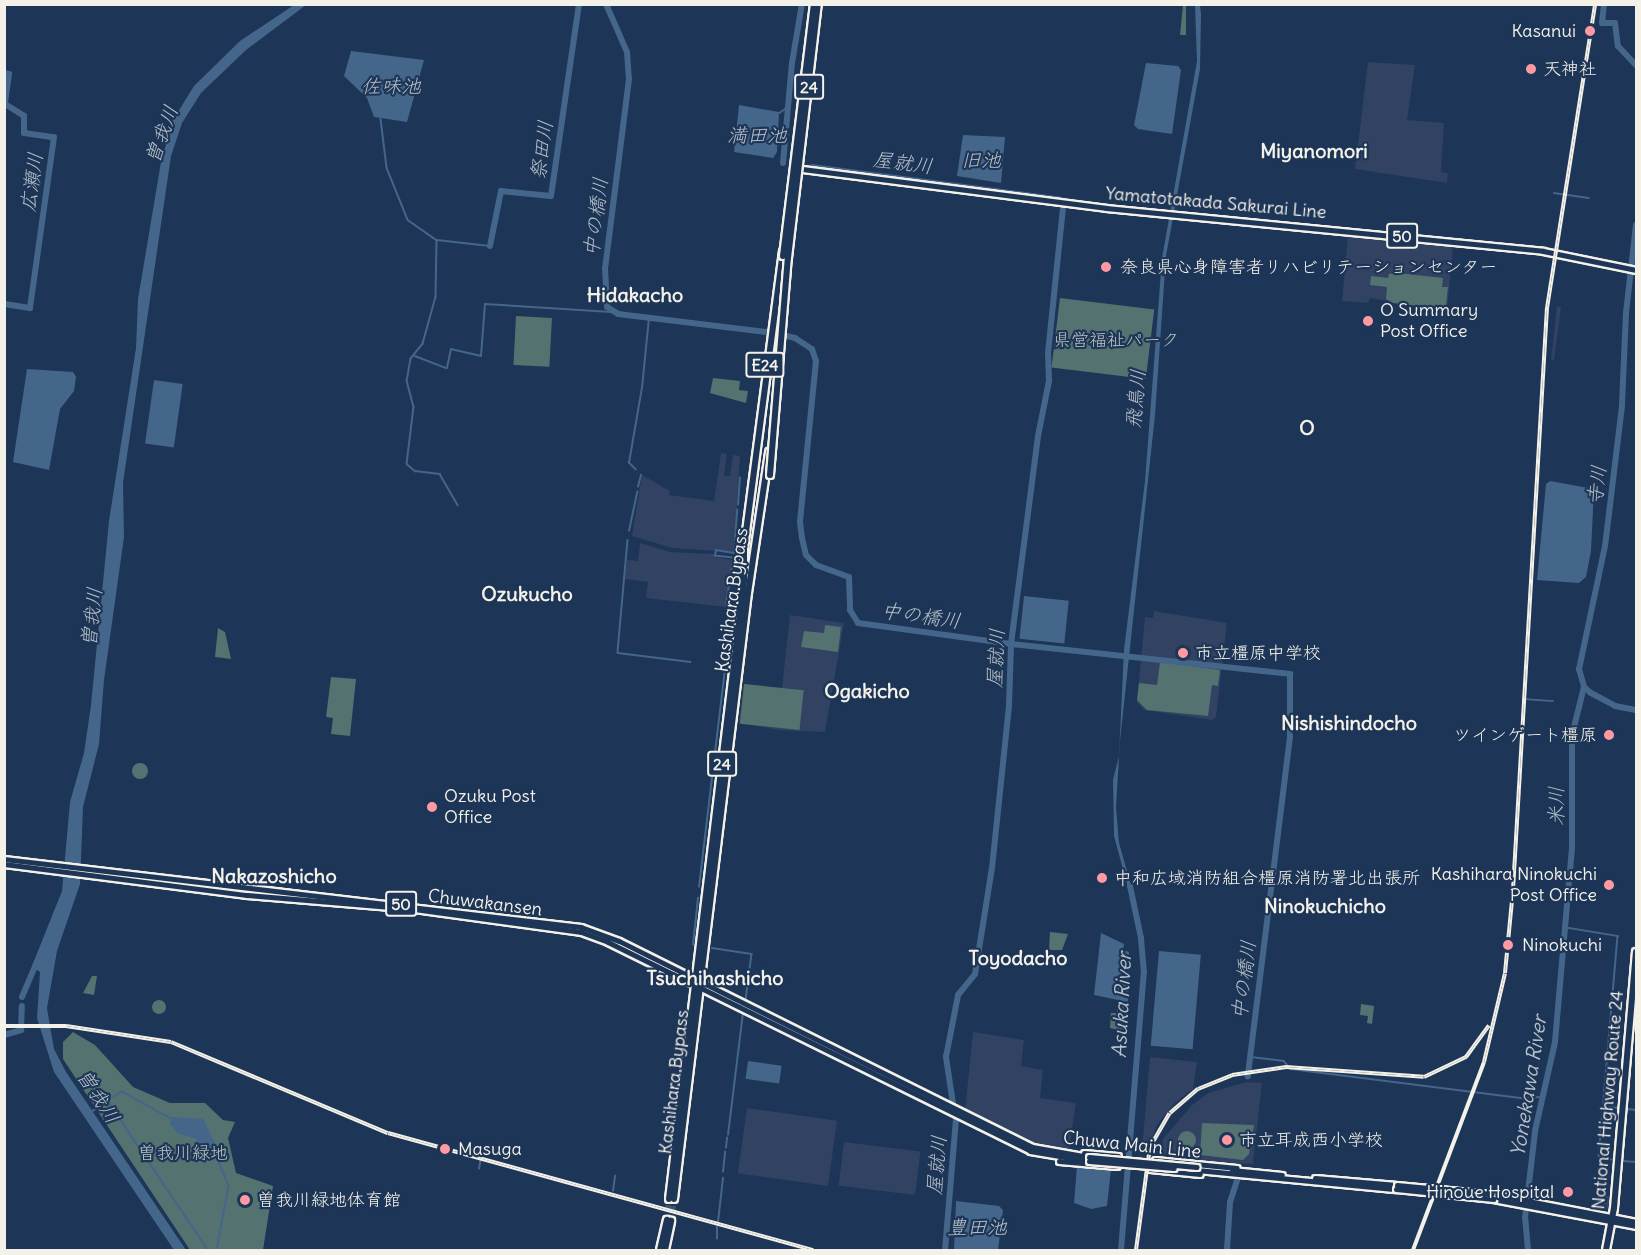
<!DOCTYPE html>
<meta charset="utf-8">
<style>
body{margin:0}
#map{position:relative;width:1641px;height:1255px;overflow:hidden;background:#1d3557;font-family:Delius,"Klee One",sans-serif}
div>[style]{position:absolute}
.built>*{inset:0;background:#314263;transform-origin:0 0}
.round{border-radius:50%}
.green>*{inset:0;background:#547270;transform-origin:0 0}
.water>*{inset:0;background:#44668b;transform-origin:0 0}
.stream>*{height:1.5px;margin:-0.75px;padding:0 0.75px;transform-origin:0.75px;border-radius:0.75px;background:#44668b}
.river>*{height:6px;margin:-3px;padding:0 3px;transform-origin:3px;border-radius:3px;background:#44668b}
.highway-tunnel>*{height:6px;margin-top:-3px;transform-origin:0;background:repeating-linear-gradient(90deg,#3d516d 0 6px,transparent 0 9px)}
.roads{filter:drop-shadow(2px 0 #f4f1e8) drop-shadow(-2px 0 #f4f1e8) drop-shadow(0 2px #f4f1e8) drop-shadow(0 -2px #f4f1e8)}
.major>*{height:5px;margin:-2.5px;padding:0 2.5px;transform-origin:2.5px;border-radius:2.5px;background:#1d3557}
.highway>*{height:6px;margin:-3px;padding:0 3px;transform-origin:3px;border-radius:3px;background:#1d3557}
.rail>*{height:4px;margin-top:-2px;transform-origin:0;background:repeating-linear-gradient(90deg,#1d3557 0 4.5px,#f4f1e8 0 9px);box-sizing:border-box;border-block:2px solid #f4f1e8}
.bridges{filter:drop-shadow(2px 0 #f4f1e8) drop-shadow(-2px 0 #f4f1e8) drop-shadow(0 2px #f4f1e8) drop-shadow(0 -2px #f4f1e8)}
.major-bridge>*{height:5px;margin:-2.5px;padding:0 2.5px;transform-origin:2.5px;border-radius:2.5px;background:#1d3557}
.highway-bridge>*{height:6px;margin:-3px;padding:0 3px;transform-origin:3px;border-radius:3px;background:#1d3557}
.dots>*{width:16px;height:16px;translate:-50% -50%;box-sizing:border-box;border:3px solid #1d3557;border-radius:50%}
span{translate:-50% -50%;white-space:nowrap;text-align:center;line-height:1.15;-webkit-text-stroke:4.5px #1d3557;paint-order:stroke}
.shield-label span{padding:2px 4px;background:#1d3557;border:2px solid;border-radius:4px;-webkit-text-stroke-width:0}
.shield-label{font-size:16px;color:#f4f1e8;font-weight:700}
.poi-label{font-size:18px;color:#f4f1e8}
.right{translate:-100% -50%;text-align:right}
.left{translate:0 -50%;text-align:left}
.street-label{font-size:18px;color:#f4f1e8}
.park-label{font-size:18px;color:#bcc5be}
.water-label{font-size:20px;color:#b6c0c7;font-style:italic}
.neighbourhood-label{font-size:20px;color:#f4f1e8;font-weight:700}
.frame{position:absolute;inset:0;border:6px solid #f4f1e8;pointer-events:none}
</style>
<div id="map">
<div class="built">
<div style="clip-path:polygon(1368px 62px,1415px 65px,1407px 120px,1444px 123px,1441px 172px,1448px 173px,1447px 183px,1355px 169px)"></div>
<div style="clip-path:polygon(1348px 235px,1453px 246px,1447px 311px,1370px 298px,1368px 303px,1342px 301px)"></div>
<div style="clip-path:polygon(1557px 307px,1561px 307px,1554px 361px,1551px 360px)"></div>
<div style="clip-path:polygon(721px 453px,727px 454px,724px 476px,730px 476px,733px 455px,740px 456px,734px 552px,672px 548px,632px 536px,642px 475px,670px 491px,669px 495px,714px 501px)"></div>
<div style="clip-path:polygon(640px 543px,670px 552px,715px 554px,715px 557px,732px 560px,726px 607px,646px 598px,648px 582px,625px 579px,627px 560px,638px 561px)"></div>
<div style="clip-path:polygon(1154px 611px,1227px 623px,1216px 717px,1212px 720px,1144px 710px,1137px 702px,1145px 617px,1153px 618px)"></div>
<div style="clip-path:polygon(790px 615px,844px 623px,825px 732px,778px 730px,739px 722px,744px 684px,782px 688px)"></div>
<div style="clip-path:polygon(973px 1032px,1024px 1040px,1021px 1066px,1043px 1070px,1040px 1098px,1076px 1103px,1069px 1150px,1043px 1146px,965px 1110px)"></div>
<div style="clip-path:polygon(1150px 1057px,1197px 1062px,1193px 1089px,1174px 1104px,1157px 1125px,1148px 1150px,1142px 1149px)"></div>
<div style="clip-path:polygon(1246px 1082px,1262px 1083px,1253px 1164px,1196px 1161px,1196px 1157px,1162px 1154px,1163px 1139px,1192px 1105px,1208px 1093px)"></div>
<div style="left:747px;top:1108px;width:91px;height:66px;rotate:8deg"></div>
<div style="left:844px;top:1142px;width:77px;height:44px;rotate:7deg"></div>
<div class="round" style="left:1595px;top:1194px;width:16px;height:16px"></div>
</div>
<div class="green">
<div style="clip-path:polygon(1183px 5px,1186px 5px,1186px 35px,1180px 35px)"></div>
<div style="clip-path:polygon(1398px 273px,1443px 278px,1442px 287px,1448px 287px,1446px 305px,1442px 309px,1393px 303px,1386px 299px,1387px 287px,1370px 285px,1371px 276px,1388px 278px,1389px 274px)"></div>
<div style="left:1060px;top:298px;width:95px;height:70px;rotate:7deg"></div>
<div style="left:516px;top:316px;width:36px;height:49px;rotate:3deg"></div>
<div style="clip-path:polygon(713px 378px,740px 381px,739px 390px,748px 391px,746px 403px,710px 393px)"></div>
<div style="clip-path:polygon(825px 625px,841px 627px,838px 652px,801px 647px,804px 631px,824px 633px)"></div>
<div style="clip-path:polygon(218px 628px,225px 632px,231px 659px,215px 657px)"></div>
<div style="clip-path:polygon(1160px 662px,1220px 670px,1218px 686px,1212px 685px,1208px 716px,1147px 710px,1137px 700px,1139px 683px,1157px 685px)"></div>
<div style="clip-path:polygon(331px 677px,356px 679px,350px 736px,331px 734px,333px 718px,326px 717px)"></div>
<div style="left:744px;top:684px;width:60px;height:40px;rotate:6deg"></div>
<div class="round" style="left:132px;top:763px;width:16px;height:16px"></div>
<div style="clip-path:polygon(1050px 932px,1068px 934px,1062px 950px,1049px 950px)"></div>
<div style="clip-path:polygon(92px 976px,97px 976px,94px 995px,83px 993px)"></div>
<div class="round" style="left:152px;top:1000px;width:14px;height:14px"></div>
<div style="clip-path:polygon(1361px 1004px,1374px 1006px,1372px 1024px,1367px 1023px,1368px 1016px,1360px 1015px)"></div>
<div style="clip-path:polygon(1117px 1006px,1129px 1007px,1127px 1032px,1110px 1028px,1111px 1013px,1117px 1013px)"></div>
<div style="clip-path:polygon(73px 1032px,95px 1045px,133px 1087px,170px 1103px,205px 1103px,223px 1120px,235px 1122px,228px 1138px,236px 1173px,273px 1186px,263px 1250px,190px 1250px,63px 1059px,63px 1042px)"></div>
<div style="clip-path:polygon(1202px 1123px,1254px 1125px,1249px 1154px,1243px 1160px,1200px 1155px)"></div>
<div class="round" style="left:1178px;top:1131px;width:18px;height:18px"></div>
</div>
<div class="water">
<div style="clip-path:polygon(294px 5px,306px 5px,246px 50px,201px 93px,182px 123px,171px 156px,123px 483px,124px 537px,104px 680px,99px 744px,83px 807px,80px 884px,57px 951px,47px 1008px,54px 1049px,66px 1072px,186px 1250px,174px 1250px,54px 1072px,37px 1018px,40px 972px,32px 966px,62px 891px,70px 802px,84px 753px,91px 705px,109px 521px,136px 348px,138px 299px,161px 162px,173px 120px,194px 86px,240px 41px)"></div>
<div style="clip-path:polygon(1195px 5px,1200px 5px,1201px 14px,1200px 69px,1166px 256px,1155px 415px,1120px 741px,1116px 807px,1119px 843px,1133px 892px,1130px 895px,1114px 836px,1113px 780px,1119px 756px,1124px 650px,1145px 481px,1162px 258px,1197px 61px)"></div>
<div style="clip-path:polygon(351px 51px,424px 60px,407px 122px,374px 117px,367px 98px,344px 76px)"></div>
<div style="clip-path:polygon(1146px 63px,1178px 66px,1181px 70px,1172px 134px,1138px 129px,1134px 125px)"></div>
<div style="clip-path:polygon(739px 105px,779px 112px,777px 152px,773px 158px,734px 152px)"></div>
<div style="clip-path:polygon(963px 135px,1005px 137px,1001px 183px,957px 176px)"></div>
<div style="clip-path:polygon(27px 369px,73px 372px,76px 377px,74px 391px,60px 409px,49px 470px,13px 462px)"></div>
<div style="left:154px;top:380px;width:29px;height:64px;rotate:8deg"></div>
<div style="clip-path:polygon(1550px 481px,1594px 489px,1591px 551px,1586px 577px,1579px 583px,1537px 580px,1546px 484px)"></div>
<div style="left:1024px;top:596px;width:45px;height:43px;rotate:6deg"></div>
<div style="clip-path:polygon(1101px 933px,1124px 944px,1123px 950px,1129px 952px,1128px 1002px,1094px 995px)"></div>
<div style="left:1159px;top:951px;width:42px;height:95px;rotate:5deg"></div>
<div style="left:748px;top:1061px;width:34px;height:18px;rotate:8deg"></div>
<div style="clip-path:polygon(172px 1117px,203px 1119px,220px 1153px,199px 1152px,195px 1147px,197px 1139px,177px 1133px,170px 1124px)"></div>
<div style="clip-path:polygon(1077px 1166px,1111px 1169px,1107px 1206px,1091px 1209px,1074px 1203px)"></div>
<div style="clip-path:polygon(956px 1201px,999px 1206px,1003px 1210px,998px 1250px,954px 1250px)"></div>
</div>
<div class="stream">
<div style="left:778px;top:114px;width:12px;rotate:-35deg"></div>
<div style="left:381px;top:119px;width:49px;rotate:83deg"></div>
<div style="left:387px;top:168px;width:56px;rotate:68deg"></div>
<div style="left:408px;top:220px;width:35px;rotate:35deg"></div>
<div style="left:437px;top:240px;width:53px;rotate:6.5deg"></div>
<div style="left:1554px;top:193px;width:35px;rotate:8deg"></div>
<div style="left:437px;top:240px;width:57px;rotate:91deg"></div>
<div style="left:436px;top:297px;width:49px;rotate:105.5deg"></div>
<div style="left:423px;top:344px;width:19px;rotate:129deg"></div>
<div style="left:411px;top:359px;width:22px;rotate:100deg"></div>
<div style="left:407px;top:381px;width:27px;rotate:75deg"></div>
<div style="left:414px;top:407px;width:57px;rotate:97deg"></div>
<div style="left:407px;top:464px;width:11px;rotate:41deg"></div>
<div style="left:415px;top:471px;width:25px;rotate:7deg"></div>
<div style="left:440px;top:474px;width:36px;rotate:60deg"></div>
<div style="left:415px;top:356px;width:34px;rotate:21deg"></div>
<div style="left:447px;top:368px;width:19px;rotate:-78deg"></div>
<div style="left:451px;top:349px;width:31px;rotate:13deg"></div>
<div style="left:481px;top:356px;width:52px;rotate:-85.6deg"></div>
<div style="left:485px;top:304px;width:126px;rotate:3.6deg"></div>
<div style="left:636px;top:470px;width:10px;rotate:-135deg"></div>
<div style="left:629px;top:463px;width:76px;rotate:-80.2deg"></div>
<div style="left:642px;top:388px;width:70px;rotate:-84.3deg"></div>
<div style="left:638px;top:487px;width:12px;rotate:-76deg"></div>
<div style="left:738px;top:505px;width:27px;rotate:-86deg"></div>
<div style="left:629px;top:531px;width:40px;rotate:-78deg"></div>
<div style="left:628px;top:540px;width:113px;rotate:95.1deg"></div>
<div style="left:618px;top:653px;width:73px;rotate:7.1deg"></div>
<div style="left:735px;top:541px;width:31px;rotate:-86deg"></div>
<div style="left:731px;top:573px;width:15px;rotate:-82deg"></div>
<div style="left:733px;top:558px;width:18px;rotate:-174deg"></div>
<div style="left:715px;top:556px;width:6px;rotate:-81deg"></div>
<div style="left:716px;top:550px;width:18px;rotate:9deg"></div>
<div style="left:734px;top:553px;width:8px;rotate:-83deg"></div>
<div style="left:726px;top:606px;width:27px;rotate:-82deg"></div>
<div style="left:1523px;top:699px;width:30px;rotate:4deg"></div>
<div style="left:699px;top:887px;width:219px;rotate:-83.2deg"></div>
<div style="left:1563px;top:927px;width:56px;rotate:9.3deg"></div>
<div style="left:1618px;top:936px;width:221px;rotate:94.9deg"></div>
<div style="left:1599px;top:1156px;width:16px;rotate:15deg"></div>
<div style="left:693px;top:945px;width:47px;rotate:-83.9deg"></div>
<div style="left:712px;top:948px;width:40px;rotate:8.5deg"></div>
<div style="left:752px;top:954px;width:46px;rotate:97.4deg"></div>
<div style="left:1251px;top:1057px;width:33px;rotate:7deg"></div>
<div style="left:1284px;top:1061px;width:11px;rotate:49deg"></div>
<div style="left:1291px;top:1069px;width:233px;rotate:7.2deg"></div>
<div style="left:1522px;top:1098px;width:18px;rotate:-3deg"></div>
<div style="left:1606px;top:1106px;width:12px;rotate:9deg"></div>
<div style="left:1627px;top:1109px;width:9px;rotate:6deg"></div>
<div style="left:91px;top:1112px;width:19px;rotate:-32deg"></div>
<div style="left:171px;top:1119px;width:56px;rotate:-151.1deg"></div>
<div style="left:122px;top:1092px;width:17px;rotate:147deg"></div>
<div style="left:108px;top:1101px;width:179px;rotate:56.1deg"></div>
<div style="left:728px;top:1135px;width:123px;rotate:-83deg"></div>
<div style="left:726px;top:1148px;width:10px;rotate:-84deg"></div>
<div style="left:216px;top:1154px;width:35px;rotate:68deg"></div>
<div style="left:229px;top:1186px;width:65px;rotate:100.6deg"></div>
<div style="left:1623px;top:1161px;width:13px;rotate:4deg"></div>
<div style="left:479px;top:1169px;width:23px;rotate:-80deg"></div>
<div style="left:723px;top:1172px;width:20px;rotate:-84deg"></div>
<div style="left:613px;top:1191px;width:15px;rotate:-82deg"></div>
<div style="left:718px;top:1222px;width:44px;rotate:-83.5deg"></div>
<div style="left:717px;top:1239px;width:12px;rotate:-90deg"></div>
</div>
<div class="river">
<div style="left:606px;top:4px;width:52px;rotate:66.4deg"></div>
<div style="left:627px;top:52px;width:27px;rotate:86deg"></div>
<div style="left:629px;top:79px;width:191px;rotate:97.2deg"></div>
<div style="left:605px;top:268px;width:39px;rotate:87deg"></div>
<div style="left:607px;top:307px;width:13px;rotate:32deg"></div>
<div style="left:618px;top:314px;width:158px;rotate:6.9deg"></div>
<div style="left:775px;top:333px;width:21px;rotate:14deg"></div>
<div style="left:795px;top:338px;width:20px;rotate:33deg"></div>
<div style="left:812px;top:349px;width:13px;rotate:72deg"></div>
<div style="left:816px;top:361px;width:162px;rotate:95.7deg"></div>
<div style="left:800px;top:522px;width:16px;rotate:83deg"></div>
<div style="left:802px;top:538px;width:17px;rotate:77deg"></div>
<div style="left:806px;top:555px;width:14px;rotate:45deg"></div>
<div style="left:816px;top:565px;width:35px;rotate:20deg"></div>
<div style="left:849px;top:577px;width:33px;rotate:88deg"></div>
<div style="left:850px;top:610px;width:15px;rotate:58deg"></div>
<div style="left:858px;top:623px;width:154px;rotate:7.8deg"></div>
<div style="left:1011px;top:644px;width:281px;rotate:6.1deg"></div>
<div style="left:1290px;top:674px;width:63px;rotate:90deg"></div>
<div style="left:1290px;top:737px;width:342px;rotate:97.1deg"></div>
<div style="left:1604px;top:4px;width:19px;rotate:96deg"></div>
<div style="left:1602px;top:23px;width:13px"></div>
<div style="left:1615px;top:23px;width:23px;rotate:83deg"></div>
<div style="left:1618px;top:46px;width:26px;rotate:47deg"></div>
<div style="left:4px;top:73px;width:5px;rotate:11deg"></div>
<div style="left:9px;top:74px;width:30px;rotate:98deg"></div>
<div style="left:5px;top:104px;width:22px;rotate:32deg"></div>
<div style="left:24px;top:116px;width:17px;rotate:90deg"></div>
<div style="left:24px;top:133px;width:30px;rotate:8deg"></div>
<div style="left:54px;top:137px;width:173px;rotate:98deg"></div>
<div style="left:30px;top:308px;width:26px;rotate:-171deg"></div>
<div style="left:783px;top:163px;width:100px;rotate:-84.9deg"></div>
<div style="left:792px;top:63px;width:60px;rotate:-80.4deg"></div>
<div style="left:812px;top:167px;width:251px;rotate:7.5deg"></div>
<div style="left:1636px;top:225px;width:89px;rotate:96.5deg"></div>
<div style="left:1626px;top:313px;width:93px;rotate:92.5deg"></div>
<div style="left:1622px;top:406px;width:141px;rotate:96.9deg"></div>
<div style="left:1605px;top:546px;width:126px;rotate:101.9deg"></div>
<div style="left:1579px;top:669px;width:19px;rotate:74deg"></div>
<div style="left:1584px;top:687px;width:9px;rotate:41deg"></div>
<div style="left:1591px;top:693px;width:27px;rotate:28deg"></div>
<div style="left:1615px;top:706px;width:21px;rotate:11deg"></div>
<div style="left:490px;top:246px;width:56px;rotate:-78.7deg"></div>
<div style="left:501px;top:191px;width:50px;rotate:5.7deg"></div>
<div style="left:551px;top:196px;width:194px;rotate:-81.7deg"></div>
<div style="left:22px;top:997px;width:39px;rotate:-67deg"></div>
<div style="left:4px;top:1035px;width:18px;rotate:-16deg"></div>
<div style="left:21px;top:1030px;width:24px;rotate:-88deg"></div>
<div style="left:953px;top:1104px;width:48px;rotate:-98.5deg"></div>
<div style="left:946px;top:1057px;width:63px;rotate:-79deg"></div>
<div style="left:958px;top:995px;width:27px;rotate:-51deg"></div>
<div style="left:975px;top:974px;width:107px;rotate:-80.9deg"></div>
<div style="left:992px;top:868px;width:164px;rotate:-84deg"></div>
<div style="left:1009px;top:705px;width:61px;rotate:-88.1deg"></div>
<div style="left:1011px;top:644px;width:210px;rotate:-82.6deg"></div>
<div style="left:1038px;top:436px;width:56px;rotate:-78.7deg"></div>
<div style="left:1049px;top:381px;width:28px;rotate:-92deg"></div>
<div style="left:1048px;top:353px;width:145px;rotate:-84.1deg"></div>
<div style="left:945px;top:1250px;width:132px;rotate:-85.2deg"></div>
<div style="left:1121px;top:1250px;width:278px;rotate:-85.3deg"></div>
<div style="left:1144px;top:973px;width:35px;rotate:-95deg"></div>
<div style="left:1141px;top:938px;width:53px;rotate:-101.9deg"></div>
<div style="left:1227px;top:1250px;width:48px;rotate:-86.4deg"></div>
<div style="left:1230px;top:1202px;width:23px;rotate:-72deg"></div>
<div style="left:1528px;top:1250px;width:32px;rotate:-95deg"></div>
<div style="left:1525px;top:1218px;width:88px;rotate:-83.4deg"></div>
<div style="left:1535px;top:1131px;width:91px;rotate:-77.3deg"></div>
<div style="left:1555px;top:1042px;width:195px;rotate:-85deg"></div>
<div style="left:1572px;top:848px;width:113px;rotate:-90deg"></div>
<div style="left:1572px;top:735px;width:49px;rotate:-76deg"></div>
</div>
<div class="highway-tunnel">
<div style="left:667px;top:1220px;width:21px;rotate:-85deg"></div>
<div style="left:671px;top:1221px;width:22px;rotate:-82deg"></div>
</div>
<div class="roads">
<div class="major">
<div style="left:795px;top:168px;width:314px;rotate:7.3deg"></div>
<div style="left:1106px;top:208px;width:439px;rotate:5.6deg"></div>
<div style="left:1543px;top:251px;width:95px;rotate:11.5deg"></div>
<div style="left:4px;top:859px;width:581px;rotate:6.72deg"></div>
<div style="left:581px;top:927px;width:40px;rotate:20.2deg"></div>
<div style="left:619px;top:941px;width:462px;rotate:26.5deg"></div>
<div style="left:1032px;top:1147px;width:58px;rotate:10deg"></div>
<div style="left:4px;top:864px;width:245px;rotate:7.3deg"></div>
<div style="left:247px;top:895px;width:168px;rotate:4.8deg"></div>
<div style="left:414px;top:909px;width:169px;rotate:7.8deg"></div>
<div style="left:581px;top:932px;width:29px;rotate:20deg"></div>
<div style="left:608px;top:942px;width:471px;rotate:26.3deg"></div>
<div style="left:1030px;top:1151px;width:60px;rotate:9.6deg"></div>
<div style="left:1084px;top:1153px;width:34px;rotate:5deg"></div>
<div style="left:1155px;top:1160px;width:82px;rotate:5.6deg"></div>
<div style="left:1059px;top:1161px;width:58px;rotate:4.9deg"></div>
<div style="left:1150px;top:1169px;width:50px;rotate:5.7deg"></div>
<div style="left:1197px;top:1170px;width:200px;rotate:5.5deg"></div>
<div style="left:1232px;top:1170px;width:50px;rotate:5.7deg"></div>
<div style="left:1315px;top:1178px;width:82px;rotate:4.9deg"></div>
<div style="left:1492px;top:1194px;width:147px;rotate:11deg"></div>
<div style="left:1493px;top:1199px;width:146px;rotate:10.7deg"></div>
</div>
<div class="highway">
<div style="left:669px;top:1199px;width:623px;rotate:-83.08deg"></div>
<div style="left:744px;top:581px;width:34px;rotate:-90deg"></div>
<div style="left:744px;top:547px;width:298px;rotate:-82.5deg"></div>
<div style="left:674px;top:1199px;width:611px;rotate:-83.04deg"></div>
<div style="left:748px;top:593px;width:143px;rotate:-81.5deg"></div>
<div style="left:660px;top:1250px;width:31px;rotate:-77deg"></div>
<div style="left:665px;top:1250px;width:30px;rotate:-78deg"></div>
<div style="left:1606px;top:1250px;width:43px;rotate:-79.2deg"></div>
<div style="left:1614px;top:1208px;width:257px;rotate:-85.1deg"></div>
</div>
</div>
<div class="rail">
<div style="left:4px;top:1026px;width:62px"></div>
<div style="left:66px;top:1026px;width:106px;rotate:8.7deg"></div>
<div style="left:171px;top:1042px;width:235px;rotate:22.8deg"></div>
<div style="left:388px;top:1133px;width:441px;rotate:15.4deg"></div>
<div style="left:1136px;top:1250px;width:104px;rotate:-82.3deg"></div>
<div style="left:1150px;top:1147px;width:39px;rotate:-60deg"></div>
<div style="left:1170px;top:1113px;width:37px;rotate:-41deg"></div>
<div style="left:1198px;top:1089px;width:37px;rotate:-22deg"></div>
<div style="left:1232px;top:1075px;width:55px;rotate:-8.4deg"></div>
<div style="left:1286px;top:1067px;width:138px;rotate:4.1deg"></div>
<div style="left:1424px;top:1077px;width:47px;rotate:-25.5deg"></div>
<div style="left:1466px;top:1057px;width:39px;rotate:-54deg"></div>
<div style="left:1413px;top:1250px;width:201px;rotate:-69.3deg"></div>
<div style="left:1484px;top:1062px;width:91px;rotate:-76.7deg"></div>
<div style="left:1505px;top:973px;width:83px;rotate:-84.5deg"></div>
<div style="left:1513px;top:890px;width:583px;rotate:-86.66deg"></div>
<div style="left:1547px;top:308px;width:308px;rotate:-81deg"></div>
</div>
<div class="bridges">
<div class="major-bridge">
<div style="left:1089px;top:1157px;width:108px;rotate:5.3deg"></div>
<div style="left:1089px;top:1161px;width:85px;rotate:4.7deg"></div>
<div style="left:1397px;top:1185px;width:95px;rotate:5.4deg"></div>
<div style="left:1396px;top:1189px;width:98px;rotate:5.9deg"></div>
</div>
<div class="highway-bridge">
<div style="left:783px;top:256px;width:254px;rotate:-83deg"></div>
<div style="left:770px;top:475px;width:218px;rotate:-85.3deg"></div>
<div style="left:788px;top:258px;width:256px;rotate:-83.3deg"></div>
</div>
</div>
<div class="dots">
<div style="left:1590px;top:31px;background:#ff9aa2"></div>
<div style="left:1531px;top:69px;background:#ff9aa2"></div>
<div style="left:1106px;top:267px;background:#ff9aa2"></div>
<div style="left:1368px;top:321px;background:#ff9aa2"></div>
<div style="left:1183px;top:653px;background:#ff9aa2"></div>
<div style="left:1609px;top:735px;background:#ff9aa2"></div>
<div style="left:432px;top:807px;background:#ff9aa2"></div>
<div style="left:1102px;top:878px;background:#ff9aa2"></div>
<div style="left:1609px;top:885px;background:#ff9aa2"></div>
<div style="left:1508px;top:945px;background:#ff9aa2"></div>
<div style="left:1227px;top:1140px;background:#ff9aa2"></div>
<div style="left:445px;top:1149px;background:#ff9aa2"></div>
<div style="left:1568px;top:1192px;background:#ff9aa2"></div>
<div style="left:245px;top:1200px;background:#ff9aa2"></div>
</div>
<div class="shield-label">
<span style="left:809px;top:87px">24</span>
<span style="left:1402px;top:236px">50</span>
<span style="left:765px;top:365px">E24</span>
<span style="left:722px;top:764px">24</span>
<span style="left:401px;top:904px">50</span>
</div>
<div class="poi-label">
<span class="right" style="left:1576px;top:31px">Kasanui</span>
<span class="left" style="left:1543px;top:69px">天神社</span>
<span class="left" style="left:1120px;top:267px">奈良県心身障害者リハビリテーションセンター</span>
<span class="left" style="left:1380px;top:321px">O Summary<br>Post Office</span>
<span class="left" style="left:1195px;top:653px">市立橿原中学校</span>
<span class="right" style="left:1597px;top:735px">ツインゲート橿原</span>
<span class="left" style="left:444px;top:807px">Ozuku Post<br>Office</span>
<span class="right" style="left:1597px;top:885px">Kashihara Ninokuchi<br>Post Office</span>
<span class="left" style="left:1114px;top:878px">中和広域消防組合橿原消防署北出張所</span>
<span class="left" style="left:1522px;top:945px">Ninokuchi</span>
<span class="left" style="left:1239px;top:1140px">市立耳成西小学校</span>
<span class="left" style="left:458px;top:1149px">Masuga</span>
<span class="right" style="left:1554px;top:1192px">Hinoue Hospital</span>
<span class="left" style="left:257px;top:1200px">曽我川緑地体育館</span>
</div>
<div class="street-label">
<span style="left:1216px;top:203px;rotate:5deg">Yamatotakada Sakurai Line</span>
<span style="left:732px;top:600px;rotate:-82deg">Kashihara Bypass</span>
<span style="left:485px;top:903px;rotate:7deg">Chuwakansen</span>
<span style="left:674px;top:1082px;rotate:-83deg">Kashihara Bypass</span>
<span style="left:1608px;top:1100px;rotate:-85deg">National Highway Route 24</span>
<span style="left:1132px;top:1145px;rotate:6deg">Chuwa Main Line</span>
</div>
<div class="park-label">
<span style="left:1116px;top:340px">県営福祉パーク</span>
<span style="left:183px;top:1153px">曽我川緑地</span>
</div>
<div class="water-label">
<span style="left:391px;top:85px">佐味池</span>
<span style="left:161px;top:134px;rotate:-70deg">曽我川</span>
<span style="left:757px;top:134px">満田池</span>
<span style="left:541px;top:150px;rotate:-82deg">祭田川</span>
<span style="left:981px;top:159px">旧池</span>
<span style="left:903px;top:162px;rotate:7deg">屋就川</span>
<span style="left:31px;top:182px;rotate:-82deg">広瀬川</span>
<span style="left:595px;top:217px;rotate:-83deg">中の橋川</span>
<span style="left:1135px;top:399px;rotate:-85deg">飛鳥川</span>
<span style="left:1596px;top:485px;rotate:-83deg">寺川</span>
<span style="left:921px;top:615px;rotate:8deg">中の橋川</span>
<span style="left:91px;top:617px;rotate:-84deg">曽我川</span>
<span style="left:995px;top:658px;rotate:-87deg">屋就川</span>
<span style="left:1555px;top:806px;rotate:-90deg">米川</span>
<span style="left:1243px;top:980px;rotate:-83deg">中の橋川</span>
<span style="left:1121px;top:1005px;rotate:-87deg">Asuka River</span>
<span style="left:1528px;top:1086px;rotate:-81deg">Yonekawa River</span>
<span style="left:99px;top:1096px;rotate:57deg">曽我川</span>
<span style="left:936px;top:1165px;rotate:-85deg">屋就川</span>
<span style="left:977px;top:1226px">豊田池</span>
</div>
<div class="neighbourhood-label">
<span style="left:1314px;top:150px">Miyanomori</span>
<span style="left:635px;top:294px">Hidakacho</span>
<span style="left:1307px;top:427px">O</span>
<span style="left:527px;top:593px">Ozukucho</span>
<span style="left:867px;top:690px">Ogakicho</span>
<span style="left:1349px;top:722px">Nishishindocho</span>
<span style="left:274px;top:875px">Nakazoshicho</span>
<span style="left:1325px;top:905px">Ninokuchicho</span>
<span style="left:1018px;top:957px">Toyodacho</span>
<span style="left:715px;top:977px">Tsuchihashicho</span>
</div>
<div class="frame"></div>
</div>
